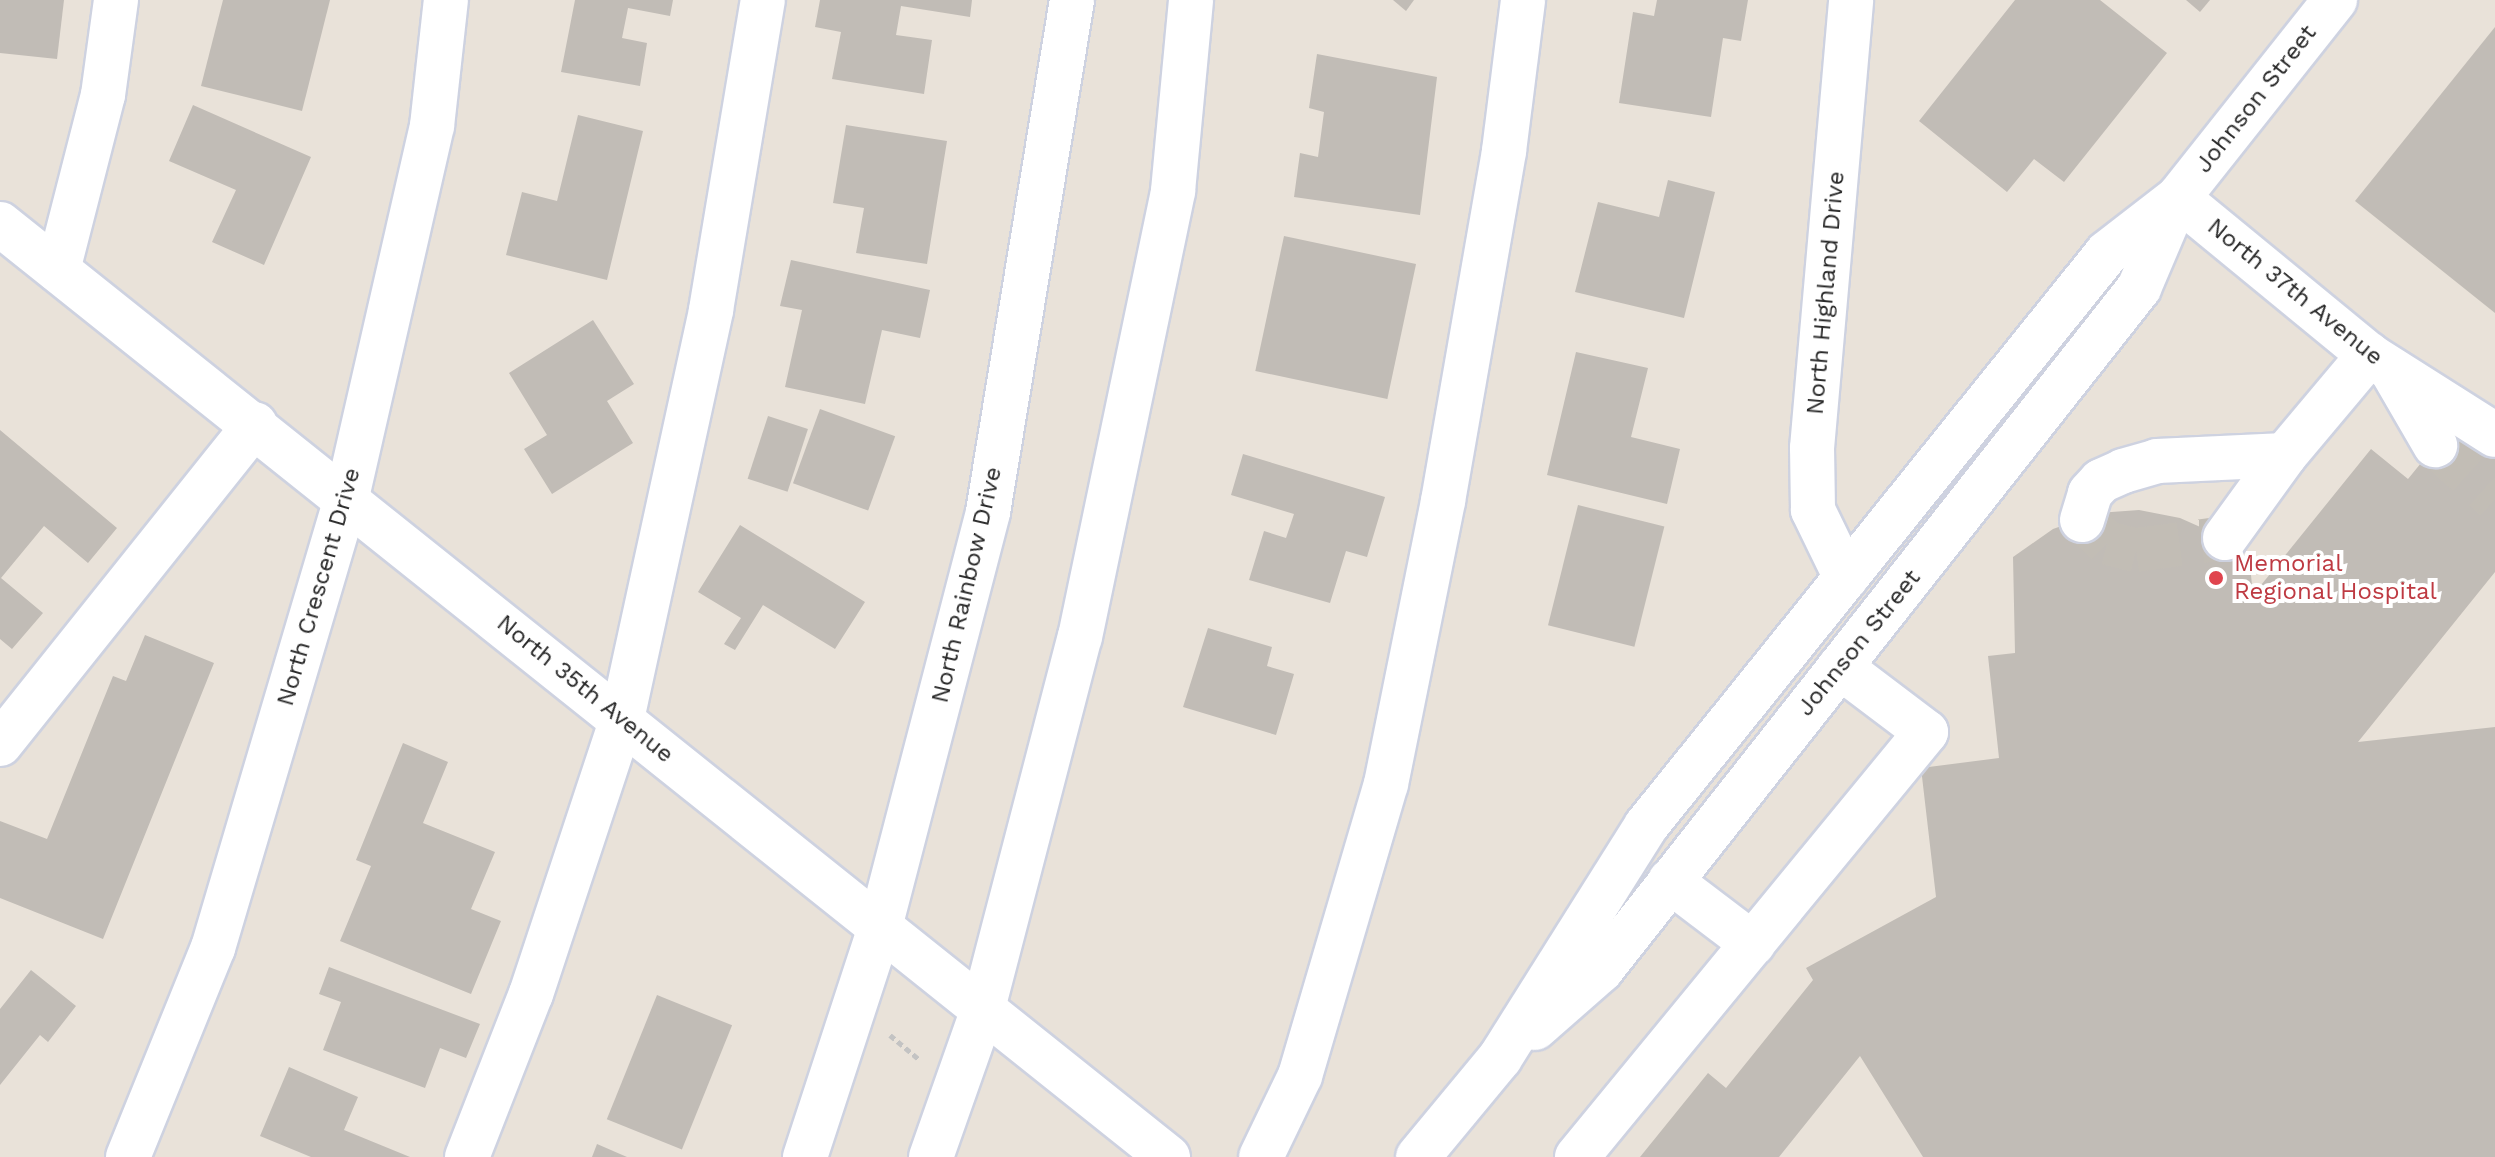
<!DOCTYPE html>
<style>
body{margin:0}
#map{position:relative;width:2495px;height:1157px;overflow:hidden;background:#e9e2d9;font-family:"Work Sans",sans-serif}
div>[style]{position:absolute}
.building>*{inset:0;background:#c1bcb6;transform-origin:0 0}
.minor-tunnel>*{height:44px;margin-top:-22px;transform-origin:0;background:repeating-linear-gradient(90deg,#c2bdb5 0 44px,transparent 0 66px)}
.path>*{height:5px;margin-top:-2.5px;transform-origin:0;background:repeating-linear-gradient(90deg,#c3c3c3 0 6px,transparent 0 10px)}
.roads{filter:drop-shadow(2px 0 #ced2e0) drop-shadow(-2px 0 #ced2e0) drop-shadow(0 2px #ced2e0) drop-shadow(0 -2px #ced2e0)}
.minor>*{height:44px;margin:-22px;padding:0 22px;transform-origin:22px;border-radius:22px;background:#fff}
.dots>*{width:22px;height:22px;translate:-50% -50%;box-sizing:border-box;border:4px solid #fff;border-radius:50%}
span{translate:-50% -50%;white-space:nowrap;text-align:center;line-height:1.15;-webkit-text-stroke:8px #fff;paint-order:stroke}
.street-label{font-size:24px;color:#272727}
.health-label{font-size:24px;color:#be3a42}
.left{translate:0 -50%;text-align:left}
</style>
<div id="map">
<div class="building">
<div style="clip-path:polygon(0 0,64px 0,57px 59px,0 53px)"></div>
<div style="clip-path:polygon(223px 0,330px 0,302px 111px,201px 86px)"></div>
<div style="clip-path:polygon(575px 0,673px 0,670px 16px,628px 8px,622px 38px,647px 43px,640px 86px,561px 72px)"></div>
<div style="clip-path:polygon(820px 0,972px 0,970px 17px,901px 6px,896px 35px,932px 40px,924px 94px,832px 79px,841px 32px,815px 27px)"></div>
<div style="clip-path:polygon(1393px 0,1414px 0,1406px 11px)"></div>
<div style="clip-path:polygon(1657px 0,1748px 0,1741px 41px,1723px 38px,1711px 117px,1619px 103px,1633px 12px,1654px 16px)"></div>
<div style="clip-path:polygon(2015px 0,2100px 0,2167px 53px,2064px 182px,2034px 159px,2007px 192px,1919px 121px)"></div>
<div style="clip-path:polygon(2186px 0,2210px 0,2200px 12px)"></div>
<div style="clip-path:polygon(2495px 27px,2495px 313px,2355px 201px)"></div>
<div style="clip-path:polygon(1317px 54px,1437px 77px,1420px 215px,1294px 197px,1300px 153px,1318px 157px,1324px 112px,1309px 108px)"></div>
<div style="clip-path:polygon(193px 105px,311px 157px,264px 265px,212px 242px,236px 190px,169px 161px)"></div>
<div style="clip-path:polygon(578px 115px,643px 131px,607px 280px,506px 255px,522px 192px,557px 201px)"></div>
<div style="clip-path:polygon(846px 125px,947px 141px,927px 264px,856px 253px,864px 208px,833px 203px)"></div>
<div style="clip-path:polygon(1668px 180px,1715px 192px,1684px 318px,1575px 292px,1598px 202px,1659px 217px)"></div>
<div style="left:1284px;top:236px;width:135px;height:138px;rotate:12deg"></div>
<div style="clip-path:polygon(791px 260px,930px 290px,920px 338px,882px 330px,865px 404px,785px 387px,802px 310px,780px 306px)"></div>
<div style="clip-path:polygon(593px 320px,634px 384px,607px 401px,633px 443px,552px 494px,524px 449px,547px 435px,509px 373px)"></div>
<div style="clip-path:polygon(1576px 352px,1648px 368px,1631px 437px,1680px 449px,1667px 504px,1547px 475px)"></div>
<div style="left:820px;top:409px;width:80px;height:79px;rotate:20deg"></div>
<div style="left:768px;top:416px;width:42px;height:66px;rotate:18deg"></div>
<div style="clip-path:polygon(2456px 420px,2495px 452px,2495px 572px,2358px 742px,2495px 727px,2495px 1157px,1923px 1157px,1860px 1056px,1779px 1157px,1640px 1157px,1708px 1073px,1726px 1088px,1813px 980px,1806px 968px,1936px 897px,1921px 768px,1999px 758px,1988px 656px,2015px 653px,2013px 557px,2053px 529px,2098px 513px,2139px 510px,2180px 518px,2225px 538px,2250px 565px,2253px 595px,2371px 449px,2408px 479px)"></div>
<div style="clip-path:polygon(0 430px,117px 528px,88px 563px,44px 526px,1px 578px,43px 613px,12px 649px,0 639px)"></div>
<div style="clip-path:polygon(1243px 454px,1385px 497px,1367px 557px,1346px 551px,1330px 603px,1249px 580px,1264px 531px,1286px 538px,1294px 514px,1231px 495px)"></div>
<div style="left:1578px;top:505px;width:89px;height:124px;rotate:14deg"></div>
<div style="clip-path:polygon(740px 525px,865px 602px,835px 649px,763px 605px,735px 650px,724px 644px,741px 618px,698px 592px)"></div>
<div style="clip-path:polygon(1208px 628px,1272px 647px,1267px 666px,1294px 674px,1276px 735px,1183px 707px)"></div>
<div style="clip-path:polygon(145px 635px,214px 663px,103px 939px,0 898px,0 821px,47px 839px,113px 676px,126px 681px)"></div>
<div style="clip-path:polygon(403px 743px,448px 762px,423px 823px,495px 852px,471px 909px,501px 921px,471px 994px,340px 941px,371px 866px,356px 860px)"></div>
<div style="clip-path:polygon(329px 967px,480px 1024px,466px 1058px,440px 1048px,425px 1088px,323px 1050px,341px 1002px,319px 994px)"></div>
<div style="clip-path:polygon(31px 970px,76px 1006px,48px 1042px,40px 1035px,0 1085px,0 1009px)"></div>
<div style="left:657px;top:995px;width:81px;height:134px;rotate:22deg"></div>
<div style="clip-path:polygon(289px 1067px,358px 1097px,344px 1130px,410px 1157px,311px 1157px,260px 1136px)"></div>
<div style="clip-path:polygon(597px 1144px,627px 1157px,592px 1157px)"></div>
</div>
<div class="minor-tunnel">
<div style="left:2435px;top:445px;width:81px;rotate:42deg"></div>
<div style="left:2082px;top:520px;width:34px;rotate:43deg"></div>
<div style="left:2107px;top:543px;width:30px;rotate:14deg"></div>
<div style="left:2136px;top:550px;width:90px;rotate:-7.7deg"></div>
</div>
<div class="path">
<div style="left:890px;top:1035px;width:38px;rotate:40deg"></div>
</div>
<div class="roads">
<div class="minor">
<div style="left:2178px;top:198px;width:247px;rotate:39.4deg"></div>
<div style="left:2369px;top:355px;width:149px;rotate:32.4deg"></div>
<div style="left:0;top:224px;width:1495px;rotate:38.62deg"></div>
<div style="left:58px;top:270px;width:181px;rotate:-75.6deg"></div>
<div style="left:103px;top:95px;width:96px;rotate:-82.2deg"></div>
<div style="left:2392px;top:371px;width:86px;rotate:59.8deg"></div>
<div style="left:2082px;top:520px;width:28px;rotate:-73deg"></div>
<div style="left:2090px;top:493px;width:16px;rotate:-47deg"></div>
<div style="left:2101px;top:481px;width:24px;rotate:-24deg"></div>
<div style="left:2123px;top:471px;width:35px;rotate:-16deg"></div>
<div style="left:2157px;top:461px;width:128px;rotate:-2.7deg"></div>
<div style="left:2225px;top:538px;width:102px;rotate:-54.1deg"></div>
<div style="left:2285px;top:455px;width:131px;rotate:-50deg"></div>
<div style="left:1846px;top:578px;width:76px;rotate:-115.9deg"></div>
<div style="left:1813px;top:510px;width:62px;rotate:-90.9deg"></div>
<div style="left:1812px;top:448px;width:450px;rotate:-85deg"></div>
<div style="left:0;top:744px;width:409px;rotate:-51.4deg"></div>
<div style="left:1670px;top:881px;width:104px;rotate:37.2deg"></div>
<div style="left:1535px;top:1028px;width:88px;rotate:-41.3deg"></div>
<div style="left:1601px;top:970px;width:869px;rotate:-51.73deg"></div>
<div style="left:2139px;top:288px;width:95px;rotate:-67deg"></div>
<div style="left:128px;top:1157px;width:226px;rotate:-67.9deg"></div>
<div style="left:213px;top:948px;width:470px;rotate:-73.5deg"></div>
<div style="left:347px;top:497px;width:381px;rotate:-77.1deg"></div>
<div style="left:432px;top:126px;width:127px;rotate:-83.7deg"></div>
<div style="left:467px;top:1157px;width:175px;rotate:-68.6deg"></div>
<div style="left:531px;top:994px;width:290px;rotate:-71.7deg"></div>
<div style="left:622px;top:719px;width:419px;rotate:-77.7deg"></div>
<div style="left:711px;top:310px;width:314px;rotate:-80.5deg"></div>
<div style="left:805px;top:1157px;width:242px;rotate:-71.9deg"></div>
<div style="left:880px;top:927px;width:429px;rotate:-75.4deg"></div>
<div style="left:988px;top:512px;width:519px;rotate:-80.68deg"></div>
<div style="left:931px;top:1157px;width:154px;rotate:-70.6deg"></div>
<div style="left:982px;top:1012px;width:388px;rotate:-75.4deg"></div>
<div style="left:1080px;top:637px;width:456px;rotate:-78.2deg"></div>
<div style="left:1173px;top:191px;width:192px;rotate:-84.6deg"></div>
<div style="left:1261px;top:1157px;width:90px;rotate:-64.3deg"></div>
<div style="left:1300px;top:1076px;width:304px;rotate:-73.6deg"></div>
<div style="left:1386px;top:784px;width:289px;rotate:-78.6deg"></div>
<div style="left:1443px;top:501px;width:355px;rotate:-80.1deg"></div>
<div style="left:1504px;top:151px;width:152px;rotate:-82.8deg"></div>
<div style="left:1418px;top:1157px;width:129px;rotate:-50.4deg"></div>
<div style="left:1500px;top:1058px;width:274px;rotate:-57.8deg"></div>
<div style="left:1646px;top:826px;width:735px;rotate:-51.18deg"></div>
<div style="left:2107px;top:253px;width:90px;rotate:-37.8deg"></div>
<div style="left:2178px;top:198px;width:253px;rotate:-51.6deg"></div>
<div style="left:1577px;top:1157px;width:550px;rotate:-50.61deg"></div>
<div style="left:1926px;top:732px;width:108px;rotate:-142.9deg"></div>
</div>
</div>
<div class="dots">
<div style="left:2216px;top:578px;background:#e0444e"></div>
</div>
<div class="street-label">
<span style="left:2256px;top:99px;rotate:-52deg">Johnson Street</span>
<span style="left:2295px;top:292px;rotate:39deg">North 37th Avenue</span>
<span style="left:1826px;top:293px;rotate:-85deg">North Highland Drive</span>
<span style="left:967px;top:585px;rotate:-77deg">North Rainbow Drive</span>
<span style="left:319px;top:587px;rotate:-74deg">North Crescent Drive</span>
<span style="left:1859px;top:643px;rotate:-51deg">Johnson Street</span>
<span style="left:585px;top:689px;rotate:39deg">North 35th Avenue</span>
</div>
<div class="health-label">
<span class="left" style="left:2234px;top:578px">Memorial<br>Regional Hospital</span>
</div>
</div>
